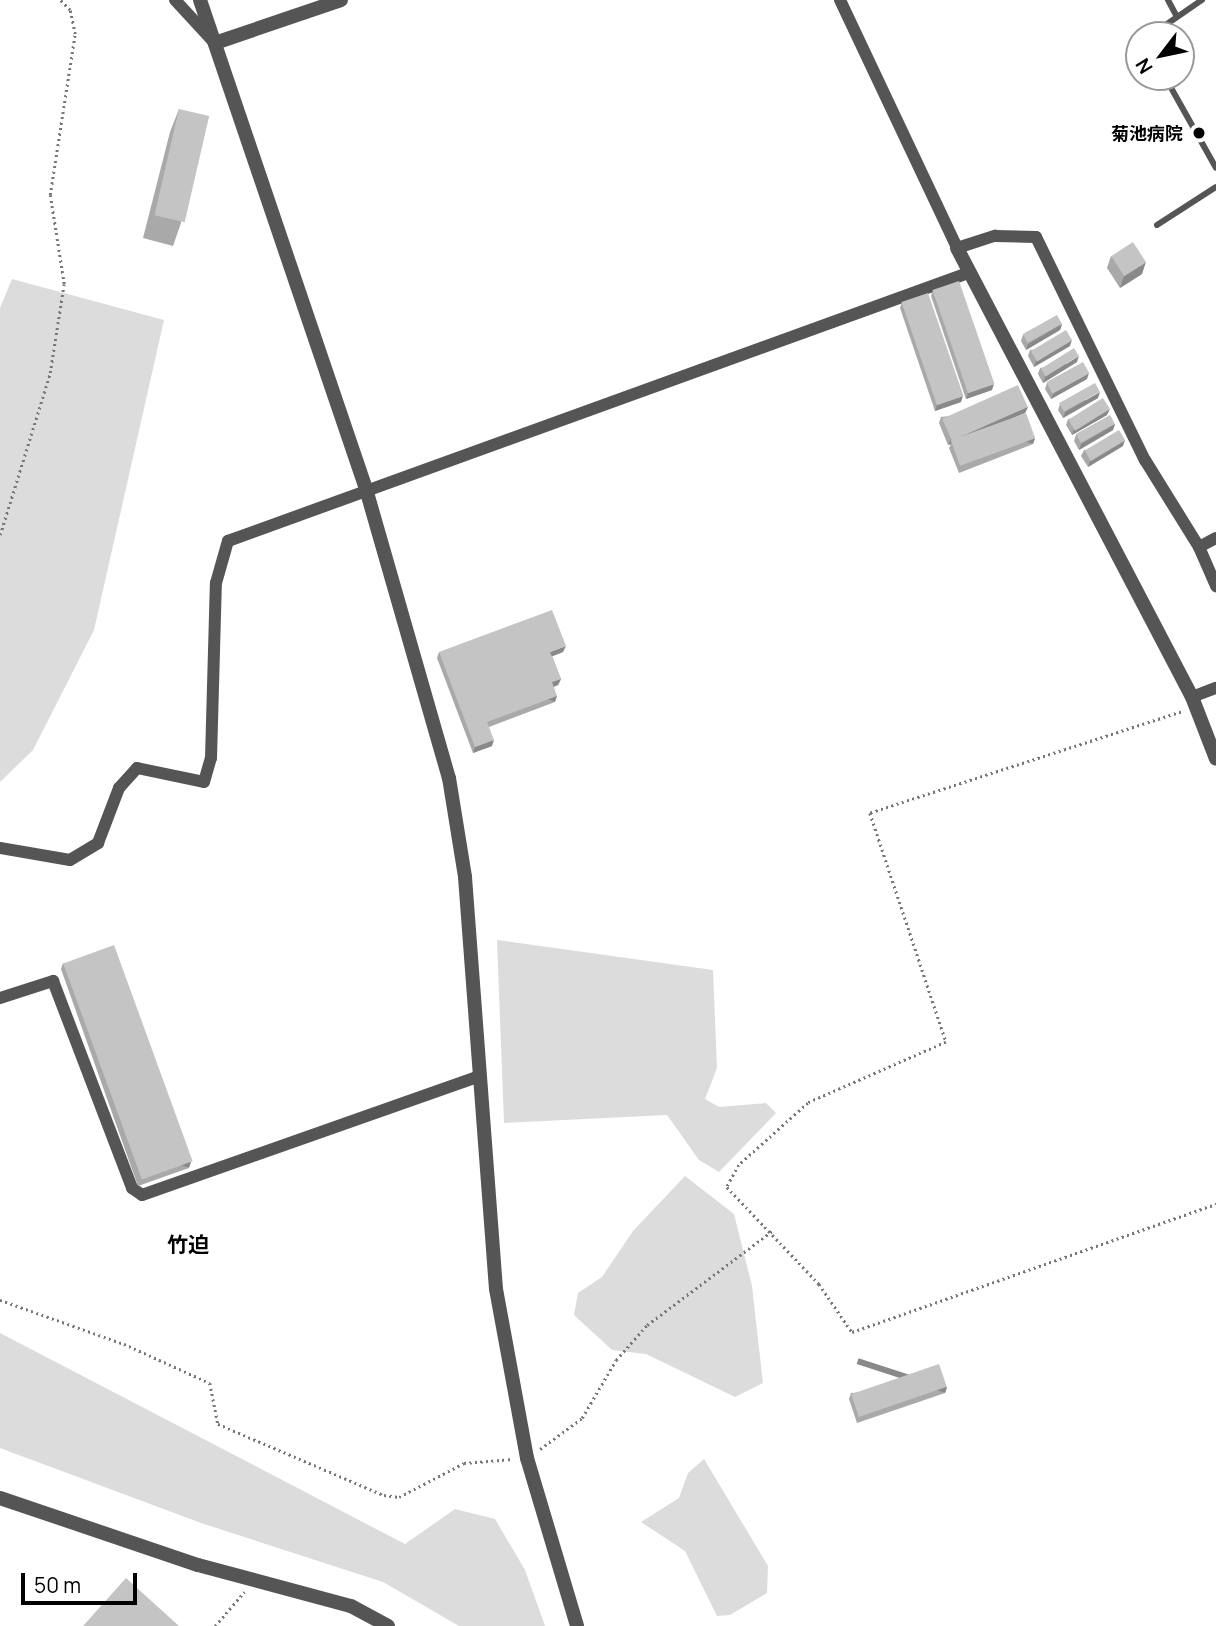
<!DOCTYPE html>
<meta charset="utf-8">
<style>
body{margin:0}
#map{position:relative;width:1216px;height:1626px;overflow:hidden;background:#fff;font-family:Manrope,"Noto Sans JP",sans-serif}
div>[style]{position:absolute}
.green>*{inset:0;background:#dcdcdc}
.path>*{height:2.5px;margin-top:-1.25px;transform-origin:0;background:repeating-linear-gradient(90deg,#777 0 2px,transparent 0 5.5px)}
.service>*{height:6px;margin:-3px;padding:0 3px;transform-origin:3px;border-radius:3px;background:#555}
.minor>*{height:12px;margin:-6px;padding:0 6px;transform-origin:6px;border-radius:6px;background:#555}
.tertiary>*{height:14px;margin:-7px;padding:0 7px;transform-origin:7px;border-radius:7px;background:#555}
.wall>*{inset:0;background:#a9a9a9}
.shaded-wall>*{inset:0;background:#898989;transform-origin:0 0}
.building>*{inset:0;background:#c4c4c4;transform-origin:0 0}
.dots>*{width:19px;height:19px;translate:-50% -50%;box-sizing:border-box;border:4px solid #fff;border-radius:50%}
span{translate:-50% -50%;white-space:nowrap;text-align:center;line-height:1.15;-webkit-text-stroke:7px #fff;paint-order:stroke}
.poi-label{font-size:18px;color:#000;font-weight:700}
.right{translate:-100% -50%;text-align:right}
.quarter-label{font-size:21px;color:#000;font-weight:700}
.north{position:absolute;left:1125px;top:21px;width:70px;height:70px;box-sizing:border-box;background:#fff;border:2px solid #999;border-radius:50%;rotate:238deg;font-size:19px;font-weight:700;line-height:28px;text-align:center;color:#000}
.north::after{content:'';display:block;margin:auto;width:24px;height:32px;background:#000;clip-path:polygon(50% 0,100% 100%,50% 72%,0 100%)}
.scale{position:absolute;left:21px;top:1573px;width:116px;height:32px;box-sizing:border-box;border:4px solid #000;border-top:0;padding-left:9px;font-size:21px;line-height:24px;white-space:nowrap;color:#000;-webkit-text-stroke:5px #fff;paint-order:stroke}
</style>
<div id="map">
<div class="green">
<div style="clip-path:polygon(12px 279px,164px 320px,94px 630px,33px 750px,0 782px,0 308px)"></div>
<div style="clip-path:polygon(497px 940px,713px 970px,717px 1068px,705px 1099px,719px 1107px,766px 1103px,776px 1113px,719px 1172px,699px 1160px,667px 1115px,504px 1123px)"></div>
<div style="clip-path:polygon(685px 1176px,734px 1214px,752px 1286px,763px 1383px,735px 1397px,646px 1354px,612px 1350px,574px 1315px,578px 1293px,602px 1277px,633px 1231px)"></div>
<div style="clip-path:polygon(0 1333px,405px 1544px,455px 1509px,495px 1519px,525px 1570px,545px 1626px,459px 1626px,383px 1582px,201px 1523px,0 1448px)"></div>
<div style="clip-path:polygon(704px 1459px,768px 1566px,767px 1593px,730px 1615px,717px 1616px,685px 1551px,641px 1522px,679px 1498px,688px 1473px)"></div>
</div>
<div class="path">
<div style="left:0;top:535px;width:170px;rotate:-72.8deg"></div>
<div style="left:50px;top:373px;width:90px;rotate:-81.1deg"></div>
<div style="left:64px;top:284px;width:90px;rotate:-98.9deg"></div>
<div style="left:50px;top:195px;width:163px;rotate:-81.2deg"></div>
<div style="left:75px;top:34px;width:25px;rotate:-102deg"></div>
<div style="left:70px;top:10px;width:14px;rotate:-135deg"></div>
<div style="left:1181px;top:712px;width:327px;rotate:162deg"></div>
<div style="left:870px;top:813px;width:241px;rotate:71.6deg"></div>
<div style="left:946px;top:1042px;width:151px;rotate:156.2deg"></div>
<div style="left:808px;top:1103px;width:93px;rotate:138.1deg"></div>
<div style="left:739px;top:1165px;width:25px;rotate:119deg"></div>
<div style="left:727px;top:1187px;width:134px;rotate:46.5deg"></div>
<div style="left:819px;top:1284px;width:58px;rotate:55.5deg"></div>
<div style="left:852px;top:1332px;width:386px;rotate:-19.4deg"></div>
<div style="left:0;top:1300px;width:132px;rotate:19.5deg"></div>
<div style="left:124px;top:1344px;width:94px;rotate:24.4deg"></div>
<div style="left:210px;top:1383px;width:42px;rotate:79deg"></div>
<div style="left:218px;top:1424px;width:181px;rotate:23.2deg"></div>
<div style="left:384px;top:1495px;width:15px;rotate:8deg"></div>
<div style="left:399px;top:1497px;width:73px;rotate:-27.6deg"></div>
<div style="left:464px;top:1463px;width:48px;rotate:-4.8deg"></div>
<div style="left:540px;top:1449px;width:52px;rotate:-36.4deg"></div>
<div style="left:582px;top:1418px;width:67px;rotate:-59.6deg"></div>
<div style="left:616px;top:1360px;width:47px;rotate:-48.5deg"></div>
<div style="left:647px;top:1325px;width:156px;rotate:-36.9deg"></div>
<div style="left:215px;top:1626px;width:45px;rotate:-49.5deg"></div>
</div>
<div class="service">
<div style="left:1168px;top:0;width:19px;rotate:62deg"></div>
<div style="left:1151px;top:35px;width:62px;rotate:-34.5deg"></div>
<div style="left:1165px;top:77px;width:104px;rotate:60.7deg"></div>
<div style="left:1157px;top:225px;width:70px;rotate:-32.8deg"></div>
</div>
<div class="minor">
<div style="left:175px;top:0;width:56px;rotate:47.2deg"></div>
<div style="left:840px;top:0;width:274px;rotate:64.7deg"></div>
<div style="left:957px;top:248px;width:40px;rotate:-18deg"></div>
<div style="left:995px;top:236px;width:41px;rotate:1.4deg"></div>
<div style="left:1036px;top:237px;width:248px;rotate:64deg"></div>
<div style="left:1145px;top:460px;width:102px;rotate:58.2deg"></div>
<div style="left:1199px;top:547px;width:19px;rotate:-28deg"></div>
<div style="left:1199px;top:547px;width:43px;rotate:66.4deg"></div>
<div style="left:1192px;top:697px;width:26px;rotate:-21deg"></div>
<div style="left:0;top:848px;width:71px;rotate:9.7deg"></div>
<div style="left:70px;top:860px;width:33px;rotate:-31deg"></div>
<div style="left:98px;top:843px;width:59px;rotate:-69.1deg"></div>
<div style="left:119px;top:788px;width:27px;rotate:-48deg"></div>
<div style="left:137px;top:768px;width:68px;rotate:11.8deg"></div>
<div style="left:204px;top:782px;width:25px;rotate:-74deg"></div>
<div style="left:211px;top:758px;width:175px;rotate:-88.4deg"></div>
<div style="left:216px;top:583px;width:44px;rotate:-74.1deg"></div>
<div style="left:228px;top:541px;width:787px;rotate:-19.91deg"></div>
<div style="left:0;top:998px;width:56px;rotate:-17.8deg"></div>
<div style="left:53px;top:981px;width:222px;rotate:69.1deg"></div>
<div style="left:132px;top:1188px;width:12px;rotate:35deg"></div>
<div style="left:142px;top:1195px;width:356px;rotate:-19.4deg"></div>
</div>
<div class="tertiary">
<div style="left:200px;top:0;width:516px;rotate:71.25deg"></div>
<div style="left:366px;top:489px;width:301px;rotate:74deg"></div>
<div style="left:449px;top:778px;width:100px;rotate:80.8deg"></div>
<div style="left:465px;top:877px;width:413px;rotate:85.7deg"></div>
<div style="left:496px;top:1289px;width:172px;rotate:79.6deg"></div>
<div style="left:527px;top:1458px;width:175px;rotate:73.4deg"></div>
<div style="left:215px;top:43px;width:133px;rotate:-18.8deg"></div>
<div style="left:957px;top:248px;width:507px;rotate:62.37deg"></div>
<div style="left:1192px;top:697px;width:66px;rotate:68.8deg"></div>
<div style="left:0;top:1498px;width:209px;rotate:18.7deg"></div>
<div style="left:198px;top:1565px;width:158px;rotate:15deg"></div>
<div style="left:351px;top:1606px;width:42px;rotate:28.4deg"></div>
</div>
<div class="wall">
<div style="clip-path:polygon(179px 109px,181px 223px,173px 246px,143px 238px,170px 132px)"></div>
<div style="clip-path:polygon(1111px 256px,1142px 274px,1120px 288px,1107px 268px)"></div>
<div style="clip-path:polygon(933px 290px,992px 390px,966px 399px,931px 296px)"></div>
<div style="clip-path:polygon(902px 302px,961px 402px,935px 411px,900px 308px)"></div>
<div style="clip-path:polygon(1062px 324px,1060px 330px,1026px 350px,1021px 341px,1023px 335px)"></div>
<div style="clip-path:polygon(1070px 346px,1034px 367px,1028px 356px,1030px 350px)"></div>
<div style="clip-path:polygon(1077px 362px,1043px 383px,1038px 374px,1040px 368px)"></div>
<div style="clip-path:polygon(1087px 379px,1051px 399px,1045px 389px,1047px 383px)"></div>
<div style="clip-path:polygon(1098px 398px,1063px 418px,1058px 410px,1060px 404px)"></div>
<div style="clip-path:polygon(1028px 407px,1025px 413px,1004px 422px,1035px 438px,1033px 444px,959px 473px,949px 448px,951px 444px,948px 445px,939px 423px,941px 417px)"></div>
<div style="clip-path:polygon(1107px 415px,1072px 435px,1066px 425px,1068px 419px)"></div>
<div style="clip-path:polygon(1115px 424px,1113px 430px,1079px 450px,1074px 441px,1076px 435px)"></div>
<div style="clip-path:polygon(1123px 446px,1088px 467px,1081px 456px,1084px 450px)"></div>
<div style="clip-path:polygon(439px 652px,563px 652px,552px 656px,561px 679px,558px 685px,554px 687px,555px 702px,489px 727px,492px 746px,473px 753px,437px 658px)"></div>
<div style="clip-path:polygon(63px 963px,189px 1168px,138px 1186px,61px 969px)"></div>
<div style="clip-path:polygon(947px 1387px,945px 1393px,857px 1423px,849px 1399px,851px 1393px)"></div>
</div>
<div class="shaded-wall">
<div style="clip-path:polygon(1146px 262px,1142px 274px,1120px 288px,1124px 276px)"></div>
<div style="clip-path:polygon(1062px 324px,1060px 330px,1026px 350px,1028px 344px)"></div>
<div style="clip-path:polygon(1072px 340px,1070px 346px,1034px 367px,1036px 361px)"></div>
<div style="clip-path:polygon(1079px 356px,1077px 362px,1043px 383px,1045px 377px)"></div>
<div style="clip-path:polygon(1089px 373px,1087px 379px,1051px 399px,1053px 393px)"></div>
<div style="clip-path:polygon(994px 384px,992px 390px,966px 399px,968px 393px)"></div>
<div style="clip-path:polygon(1100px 392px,1098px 398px,1063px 418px,1065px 412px)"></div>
<div style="clip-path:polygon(963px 396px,961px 402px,935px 411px,937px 405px)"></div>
<div style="clip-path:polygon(1028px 407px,1025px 413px,952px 443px,951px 442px,951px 444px,948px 445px,951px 439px)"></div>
<div style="clip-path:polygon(1110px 409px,1107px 415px,1072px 435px,1074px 429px)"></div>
<div style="clip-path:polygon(1115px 424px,1113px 430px,1079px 450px,1081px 444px)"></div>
<div style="left:1035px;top:438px;width:6px;height:79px;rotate:108deg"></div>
<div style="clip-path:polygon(1125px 440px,1123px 446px,1088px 467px,1090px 461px)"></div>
<div style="clip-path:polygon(566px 646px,563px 652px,548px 658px,550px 652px)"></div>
<div style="clip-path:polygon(561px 679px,558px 685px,550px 688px,552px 682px)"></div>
<div style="left:557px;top:696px;width:6px;height:75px;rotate:108deg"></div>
<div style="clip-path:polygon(494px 740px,492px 746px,473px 753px,475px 747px)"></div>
<div style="left:191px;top:1162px;width:6px;height:54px;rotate:108deg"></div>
<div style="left:947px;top:1387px;width:6px;height:93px;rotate:108deg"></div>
</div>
<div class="building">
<div style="left:179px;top:109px;width:31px;height:109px;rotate:13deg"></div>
<div style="left:1133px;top:242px;width:24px;height:26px;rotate:57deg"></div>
<div style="left:959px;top:281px;width:109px;height:28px;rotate:71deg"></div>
<div style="left:928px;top:293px;width:109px;height:28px;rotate:71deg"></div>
<div style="left:1057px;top:315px;width:10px;height:39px;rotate:61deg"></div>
<div style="left:1066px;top:330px;width:12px;height:41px;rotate:59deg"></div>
<div style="left:1074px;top:348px;width:9px;height:39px;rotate:58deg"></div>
<div style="left:1083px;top:362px;width:13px;height:42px;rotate:61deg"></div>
<div style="left:1095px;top:383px;width:10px;height:41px;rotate:61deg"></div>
<div style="left:1018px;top:385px;width:24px;height:83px;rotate:66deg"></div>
<div style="left:1103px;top:398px;width:13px;height:41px;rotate:58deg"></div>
<div style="left:1026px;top:413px;width:27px;height:80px;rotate:70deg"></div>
<div style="left:1110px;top:415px;width:10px;height:39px;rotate:61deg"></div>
<div style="left:1119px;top:430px;width:12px;height:40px;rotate:59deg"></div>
<div style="clip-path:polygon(552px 610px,566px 646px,550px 652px,561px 679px,552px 682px,557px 696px,487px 722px,494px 740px,475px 747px,439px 652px)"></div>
<div style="left:114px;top:945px;width:230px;height:54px;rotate:70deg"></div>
<div style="left:939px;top:1364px;width:24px;height:93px;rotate:71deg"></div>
<div style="clip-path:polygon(126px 1578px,179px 1626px,83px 1626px)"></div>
</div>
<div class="dots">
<div style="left:1199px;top:133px;background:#000"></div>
</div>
<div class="poi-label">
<span class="right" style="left:1183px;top:133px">菊池病院</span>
</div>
<div class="quarter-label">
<span style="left:188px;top:1244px">竹迫</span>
</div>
<div class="north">N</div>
<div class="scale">50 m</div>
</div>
